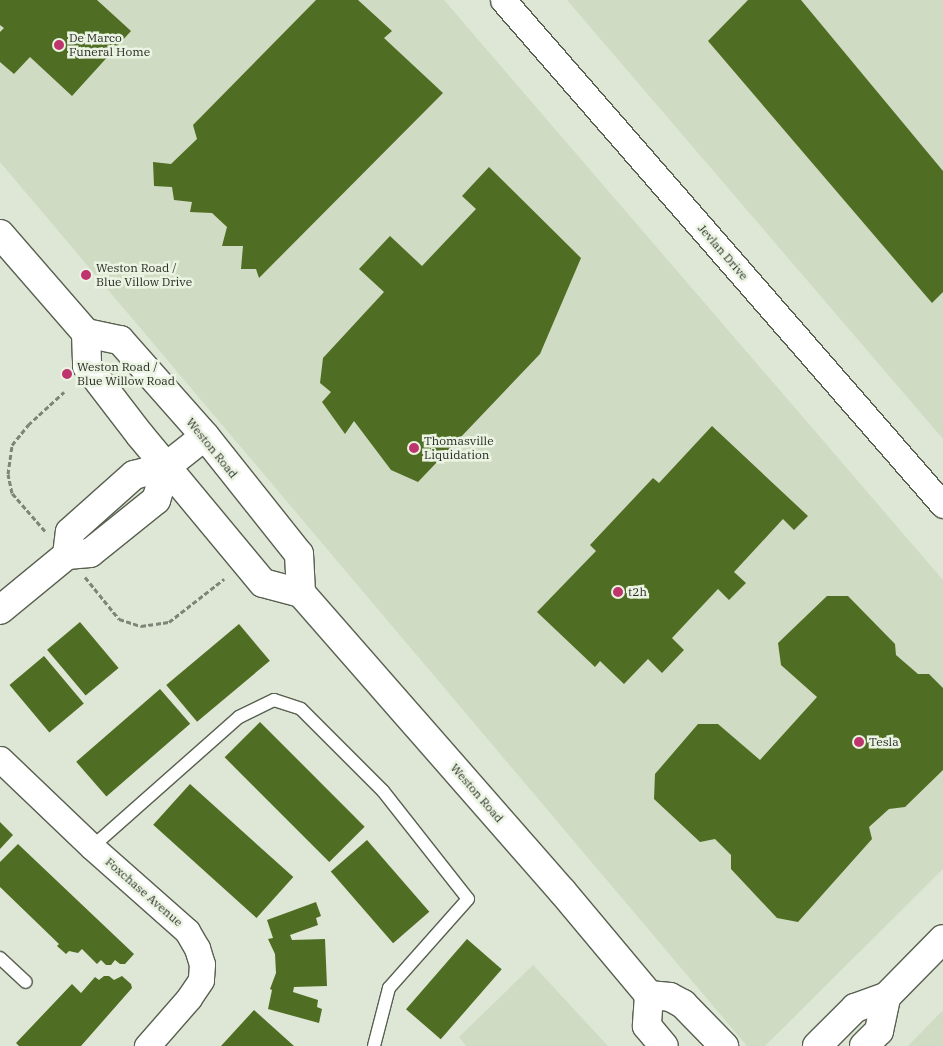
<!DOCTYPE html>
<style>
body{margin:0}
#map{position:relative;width:943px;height:1046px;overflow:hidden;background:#dee7d5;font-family:"IBM Plex Serif",serif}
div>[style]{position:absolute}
.built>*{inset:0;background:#cfdbc2}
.building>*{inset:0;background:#4f6e23;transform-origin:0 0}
.path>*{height:3px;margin-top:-1.5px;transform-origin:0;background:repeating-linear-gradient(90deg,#7d8478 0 5px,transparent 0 7.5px)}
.roads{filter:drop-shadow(1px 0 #586050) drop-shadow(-1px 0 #586050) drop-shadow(0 1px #586050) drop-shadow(0 -1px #586050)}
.service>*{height:12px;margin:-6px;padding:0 6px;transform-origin:6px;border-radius:6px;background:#fff}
.minor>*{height:25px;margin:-12.5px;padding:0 12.5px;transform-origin:12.5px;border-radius:12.5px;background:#fff}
.tertiary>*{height:28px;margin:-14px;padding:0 14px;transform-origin:14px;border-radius:14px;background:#fff}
.secondary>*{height:28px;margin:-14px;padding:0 14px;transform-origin:14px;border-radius:14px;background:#fff}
.dots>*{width:14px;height:14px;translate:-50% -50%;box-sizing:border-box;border:2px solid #ebf4e2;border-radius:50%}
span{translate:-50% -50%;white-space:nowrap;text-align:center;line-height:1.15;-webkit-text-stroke:5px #ebf4e2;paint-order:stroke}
.poi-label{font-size:12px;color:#292d26}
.left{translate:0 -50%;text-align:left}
.street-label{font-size:12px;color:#292d26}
</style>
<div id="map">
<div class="built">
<div style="clip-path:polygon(0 0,444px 0,943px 580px,943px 869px,765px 1046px,747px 1046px,0 162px)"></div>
<div style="clip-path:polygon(567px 0,943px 0,943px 439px)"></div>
<div style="clip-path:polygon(533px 965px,608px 1046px,466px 1046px,459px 1037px)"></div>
<div style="clip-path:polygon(943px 1010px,943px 1046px,908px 1046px)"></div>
</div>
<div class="building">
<div style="clip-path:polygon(0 0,97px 0,131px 31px,72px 96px,30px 57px,14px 74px,0 62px,0 32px,4px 28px,0 25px)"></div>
<div style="clip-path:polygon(316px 0,358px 0,392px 31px,384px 38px,443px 93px,259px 278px,256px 269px,241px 269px,243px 246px,222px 246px,227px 227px,212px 213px,190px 212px,192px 202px,174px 200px,172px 187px,154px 186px,153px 162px,171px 164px,197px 139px,193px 125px)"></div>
<div style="clip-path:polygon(748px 0,801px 0,943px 171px,943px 292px,932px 303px,708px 41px)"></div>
<div style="clip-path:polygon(489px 167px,581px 258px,540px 354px,418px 482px,391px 470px,354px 421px,345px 434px,322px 402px,331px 392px,320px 383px,323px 358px,384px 292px,359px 269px,390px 236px,422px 266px,476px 209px,462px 196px)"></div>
<div style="clip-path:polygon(712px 426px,808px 516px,794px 530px,783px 519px,734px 572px,746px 583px,729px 600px,718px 589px,672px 638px,684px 650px,662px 673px,648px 659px,624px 684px,600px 661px,595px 667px,537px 612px,596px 551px,590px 545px,653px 478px,659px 483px)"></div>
<div style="clip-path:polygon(827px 596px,848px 596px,895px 644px,896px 655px,918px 674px,929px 674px,943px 688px,943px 770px,905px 807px,889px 809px,869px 827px,872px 839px,798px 922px,777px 918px,731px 869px,731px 855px,715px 839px,700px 842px,654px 799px,655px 774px,698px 724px,718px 724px,760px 760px,817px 697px,781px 665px,778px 643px)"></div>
<div style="left:80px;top:622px;width:60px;height:43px;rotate:50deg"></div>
<div style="left:239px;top:624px;width:48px;height:95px;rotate:50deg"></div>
<div style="left:44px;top:656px;width:62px;height:45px;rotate:50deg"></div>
<div style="left:160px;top:689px;width:46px;height:111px;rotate:49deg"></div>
<div style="left:260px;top:722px;width:148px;height:50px;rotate:45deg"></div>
<div style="left:190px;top:784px;width:139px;height:55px;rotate:42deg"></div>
<div style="clip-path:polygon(0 822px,13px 835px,0 849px)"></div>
<div style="left:367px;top:840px;width:95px;height:48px;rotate:49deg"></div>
<div style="clip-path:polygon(18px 844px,134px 954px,125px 964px,120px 964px,115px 960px,111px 965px,106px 965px,101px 960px,97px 964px,82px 949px,78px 953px,69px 951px,66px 954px,57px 946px,59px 944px,0 887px,0 862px)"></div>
<div style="clip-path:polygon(316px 902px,321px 916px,316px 918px,318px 925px,290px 935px,292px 940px,325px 939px,327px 986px,294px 987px,293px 992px,318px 1000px,317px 1007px,322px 1009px,319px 1023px,268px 1009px,272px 990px,270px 989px,276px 973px,275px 954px,268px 939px,273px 938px,267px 920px)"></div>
<div style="left:467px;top:939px;width:46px;height:93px;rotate:41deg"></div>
<div style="clip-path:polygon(104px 976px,109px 976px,114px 980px,122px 976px,131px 984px,132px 988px,81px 1046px,19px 1046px,16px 1043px,72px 984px,81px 993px,95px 977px,99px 980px)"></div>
<div style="clip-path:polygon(254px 1010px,294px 1046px,221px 1046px)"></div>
</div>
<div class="path">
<div style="left:45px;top:531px;width:50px;rotate:-131deg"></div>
<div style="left:12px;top:493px;width:19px;rotate:-102deg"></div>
<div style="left:8px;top:474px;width:29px;rotate:-82deg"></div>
<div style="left:12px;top:445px;width:26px;rotate:-51deg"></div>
<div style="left:28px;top:425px;width:49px;rotate:-42.5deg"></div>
<div style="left:85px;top:577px;width:54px;rotate:51deg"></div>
<div style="left:119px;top:619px;width:23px;rotate:18deg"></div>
<div style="left:141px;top:626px;width:28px;rotate:-8deg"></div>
<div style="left:169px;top:622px;width:70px;rotate:-38deg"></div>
</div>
<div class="roads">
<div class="service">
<div style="left:92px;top:847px;width:196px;rotate:-41.5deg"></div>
<div style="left:239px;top:717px;width:39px;rotate:-26deg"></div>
<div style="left:274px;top:700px;width:28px;rotate:18deg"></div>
<div style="left:301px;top:709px;width:116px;rotate:45deg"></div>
<div style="left:383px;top:791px;width:137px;rotate:51.8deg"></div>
<div style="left:468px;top:899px;width:119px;rotate:131.6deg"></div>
<div style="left:389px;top:988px;width:60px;rotate:104.5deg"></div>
<div style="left:0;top:958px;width:35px;rotate:43deg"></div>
</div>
<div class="minor">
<div style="left:503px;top:0;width:670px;rotate:48.93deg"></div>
<div style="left:0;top:759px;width:127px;rotate:43.7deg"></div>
<div style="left:92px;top:847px;width:127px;rotate:41.5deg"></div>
<div style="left:187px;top:931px;width:20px;rotate:60deg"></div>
<div style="left:197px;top:948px;width:17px;rotate:73deg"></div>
<div style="left:202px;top:964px;width:16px;rotate:94deg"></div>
<div style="left:201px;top:980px;width:22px;rotate:124deg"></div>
<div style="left:189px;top:998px;width:64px;rotate:131.2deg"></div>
</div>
<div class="tertiary">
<div style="left:67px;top:555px;width:23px;rotate:-83deg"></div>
<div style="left:70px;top:532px;width:86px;rotate:-41.7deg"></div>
<div style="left:134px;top:475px;width:34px;rotate:-15deg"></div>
<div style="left:167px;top:466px;width:48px;rotate:-38.3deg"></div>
<div style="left:0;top:610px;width:87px;rotate:-39.4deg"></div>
<div style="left:67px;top:555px;width:23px;rotate:-5deg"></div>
<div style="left:90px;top:553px;width:85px;rotate:-38.8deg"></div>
<div style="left:156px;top:500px;width:36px;rotate:-72deg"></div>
<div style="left:817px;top:1046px;width:54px;rotate:-45deg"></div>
<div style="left:855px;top:1008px;width:33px;rotate:-20deg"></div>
<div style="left:886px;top:997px;width:81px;rotate:-45.5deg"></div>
<div style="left:864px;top:1046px;width:21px;rotate:-45deg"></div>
<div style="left:879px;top:1031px;width:35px;rotate:-78deg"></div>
</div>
<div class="secondary">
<div style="left:0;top:234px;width:131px;rotate:49deg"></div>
<div style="left:86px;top:333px;width:33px;rotate:88deg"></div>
<div style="left:87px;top:366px;width:87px;rotate:52.5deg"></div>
<div style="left:140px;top:435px;width:192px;rotate:50.3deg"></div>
<div style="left:263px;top:583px;width:39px;rotate:15deg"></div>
<div style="left:301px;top:593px;width:396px;rotate:48.8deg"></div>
<div style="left:562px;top:891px;width:136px;rotate:50.1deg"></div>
<div style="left:649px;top:995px;width:31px;rotate:94deg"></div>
<div style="left:647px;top:1026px;width:26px;rotate:50deg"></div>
<div style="left:86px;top:333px;width:35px;rotate:12deg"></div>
<div style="left:120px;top:340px;width:128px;rotate:48.5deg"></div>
<div style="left:205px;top:436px;width:151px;rotate:51.5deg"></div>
<div style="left:299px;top:554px;width:39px;rotate:87deg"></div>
<div style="left:649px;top:995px;width:21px;rotate:5deg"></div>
<div style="left:670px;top:997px;width:15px;rotate:28deg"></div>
<div style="left:683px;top:1004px;width:59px;rotate:45.7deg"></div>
</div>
</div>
<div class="dots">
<div style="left:59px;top:45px;background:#be346d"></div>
<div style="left:86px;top:275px;background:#be346d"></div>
<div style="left:67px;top:374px;background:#be346d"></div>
<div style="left:414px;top:448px;background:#be346d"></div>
<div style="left:618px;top:592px;background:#be346d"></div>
<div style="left:859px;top:742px;background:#be346d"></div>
</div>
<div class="poi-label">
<span class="left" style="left:69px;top:45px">De Marco<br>Funeral Home</span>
<span class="left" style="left:96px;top:275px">Weston Road /<br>Blue Villow Drive</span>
<span class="left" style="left:77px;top:374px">Weston Road /<br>Blue Willow Road</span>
<span class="left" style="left:424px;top:448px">Thomasville<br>Liquidation</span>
<span class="left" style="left:628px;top:592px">t2h</span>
<span class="left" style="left:869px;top:742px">Tesla</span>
</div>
<div class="street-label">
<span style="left:723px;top:252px;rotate:49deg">Jevlan Drive</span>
<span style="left:212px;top:448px;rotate:51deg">Weston Road</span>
<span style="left:477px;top:793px;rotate:49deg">Weston Road</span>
<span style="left:144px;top:892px;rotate:41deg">Foxchase Avenue</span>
</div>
</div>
